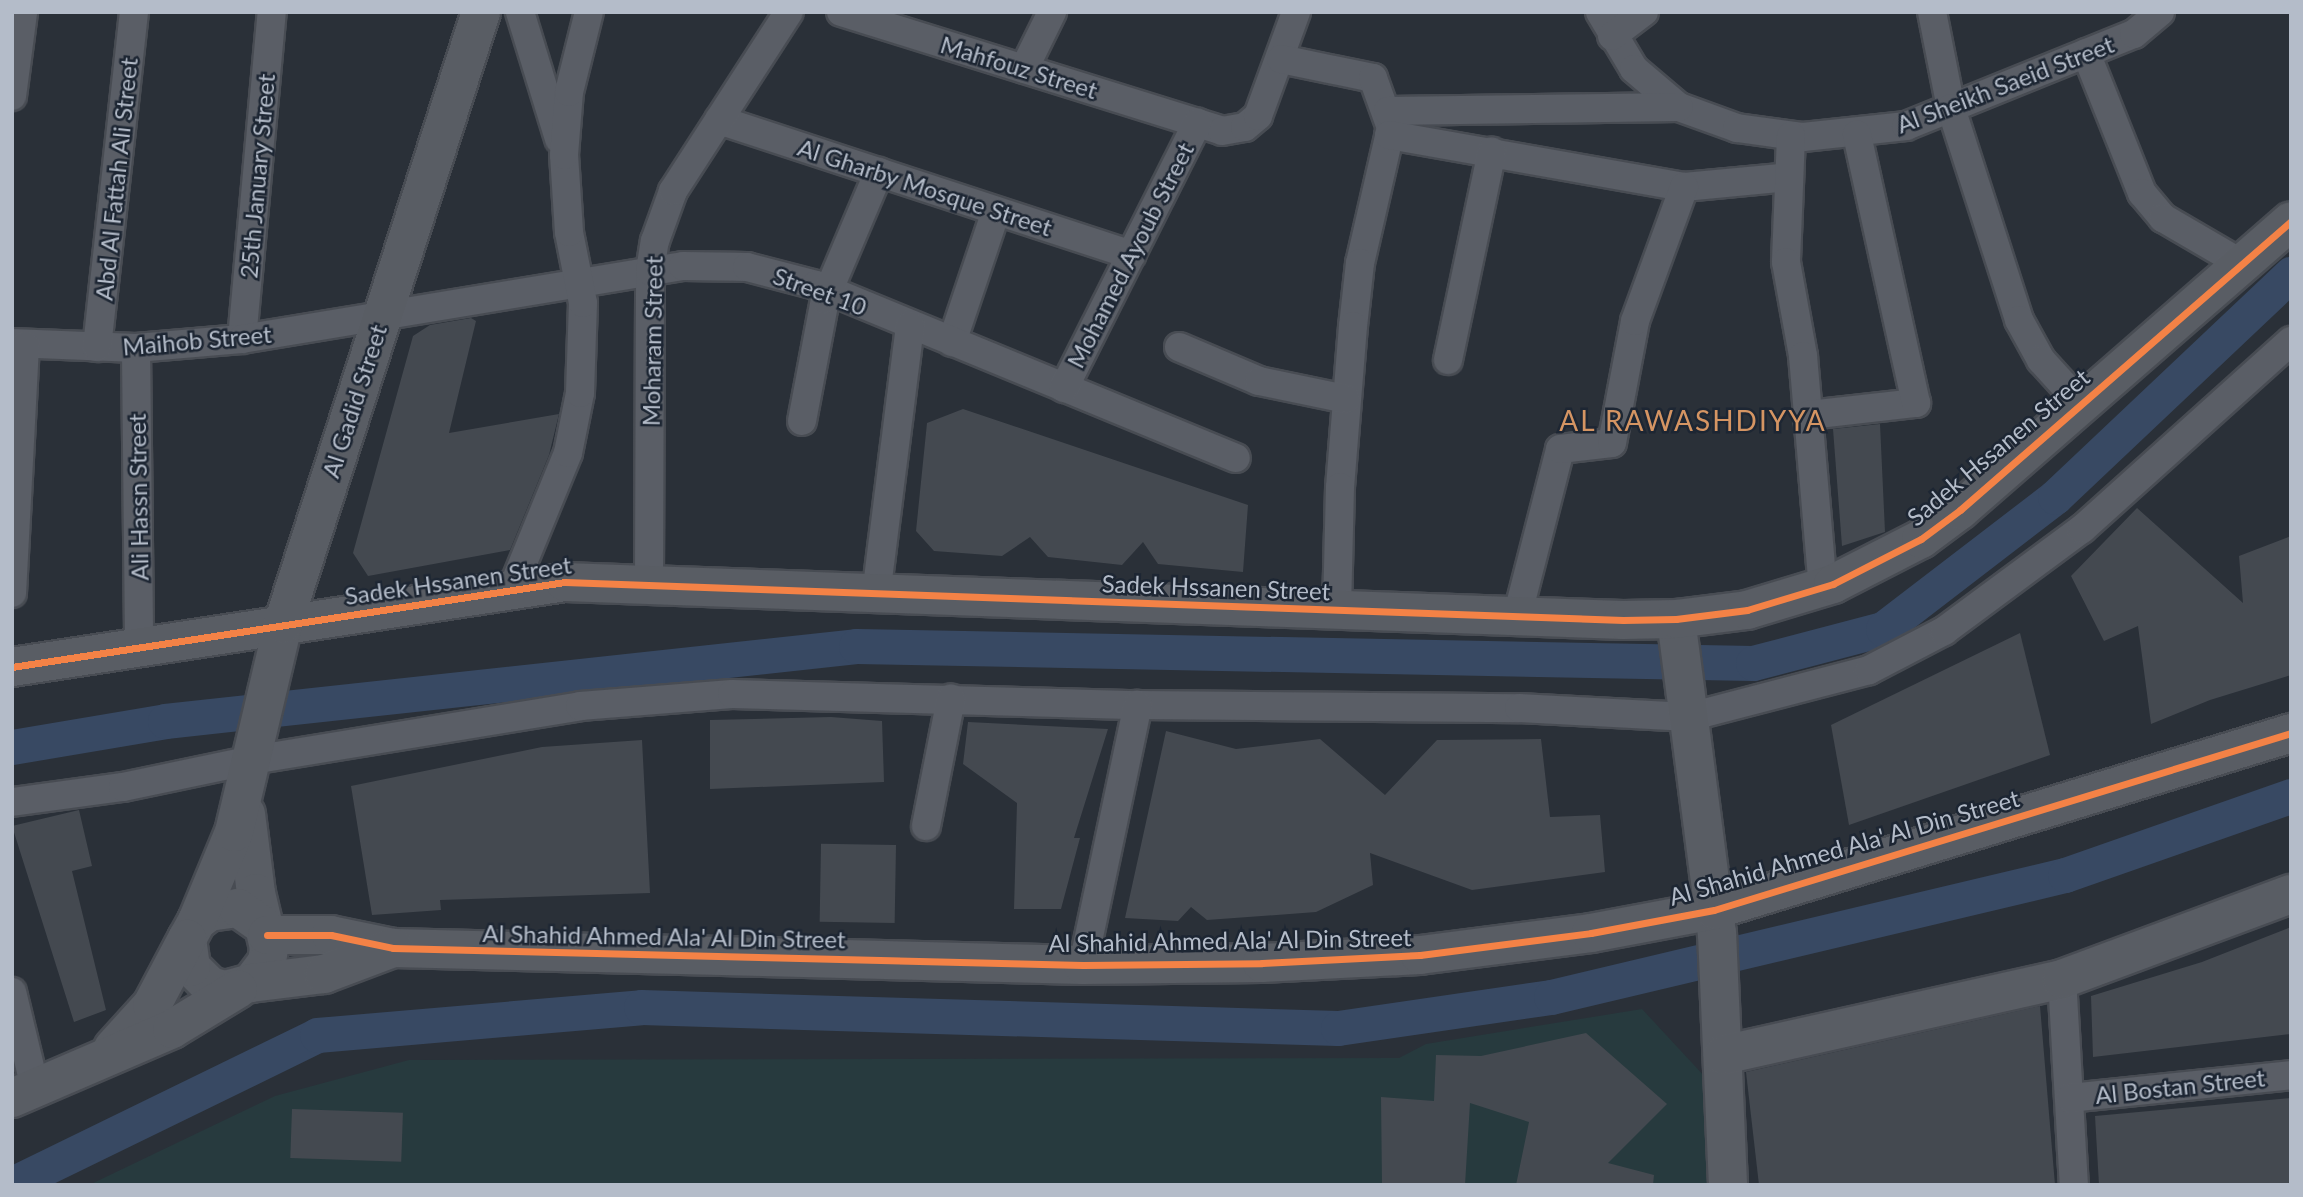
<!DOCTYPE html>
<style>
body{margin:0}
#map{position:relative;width:2303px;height:1197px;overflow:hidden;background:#2a3038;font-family:Lato,sans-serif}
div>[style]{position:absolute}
.green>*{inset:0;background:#273a3e}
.canal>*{height:35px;margin:-17.5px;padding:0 17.5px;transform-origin:17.5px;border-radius:17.5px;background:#384963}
.building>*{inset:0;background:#444950;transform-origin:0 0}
.roads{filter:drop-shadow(2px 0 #484c53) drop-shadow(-2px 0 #484c53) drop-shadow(0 2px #484c53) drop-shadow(0 -2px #484c53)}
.street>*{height:28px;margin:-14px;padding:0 14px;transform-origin:14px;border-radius:14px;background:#5a5e66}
.secondary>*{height:38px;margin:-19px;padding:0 19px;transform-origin:19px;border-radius:19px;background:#595d64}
.cycleway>*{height:7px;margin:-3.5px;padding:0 3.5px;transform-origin:3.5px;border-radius:3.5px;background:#f48246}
span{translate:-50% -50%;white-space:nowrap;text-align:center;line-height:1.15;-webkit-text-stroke:5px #1d2633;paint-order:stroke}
.street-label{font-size:24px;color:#b4bcc9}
.quarter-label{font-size:28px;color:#d59563;letter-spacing:2px}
.frame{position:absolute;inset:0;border:14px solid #b4bcc9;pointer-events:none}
</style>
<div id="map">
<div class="green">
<div style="clip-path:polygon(1642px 1009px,1706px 1078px,1708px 1185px,89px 1185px,275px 1096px,409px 1060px,1399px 1058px,1426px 1044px)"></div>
</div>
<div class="canal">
<div style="left:12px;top:747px;width:155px;rotate:-9.6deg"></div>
<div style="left:165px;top:721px;width:695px;rotate:-6.19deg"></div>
<div style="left:856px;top:646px;width:897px;rotate:1.09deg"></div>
<div style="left:1753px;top:663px;width:134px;rotate:-14.7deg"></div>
<div style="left:1883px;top:629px;width:217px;rotate:-37.5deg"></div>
<div style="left:2055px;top:497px;width:325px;rotate:-43.4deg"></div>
<div style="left:12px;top:1184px;width:339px;rotate:-26deg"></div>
<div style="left:317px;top:1035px;width:325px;rotate:-4.9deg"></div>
<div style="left:641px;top:1007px;width:697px;rotate:1.73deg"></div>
<div style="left:1338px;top:1028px;width:215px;rotate:-8.3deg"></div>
<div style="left:1551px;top:997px;width:528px;rotate:-13.35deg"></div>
<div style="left:2065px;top:875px;width:239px;rotate:-19.3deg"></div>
</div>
<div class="building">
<div style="clip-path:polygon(471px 318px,476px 321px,449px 433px,559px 414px,549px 455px,510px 550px,368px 576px,353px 553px,413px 336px,430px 325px)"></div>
<div style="clip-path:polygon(963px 409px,1248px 505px,1243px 572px,1158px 564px,1143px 542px,1122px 565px,1048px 557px,1030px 537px,1002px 556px,934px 551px,916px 531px,927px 423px)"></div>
<div style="clip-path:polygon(1880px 424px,1885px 532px,1842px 546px,1833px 429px)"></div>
<div style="clip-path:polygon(2137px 508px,2243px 603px,2239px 556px,2291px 536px,2291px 675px,2210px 700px,2151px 724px,2138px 626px,2104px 641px,2071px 576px)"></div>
<div style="clip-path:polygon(2020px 633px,2050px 755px,1849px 825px,1831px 725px)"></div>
<div style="clip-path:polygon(831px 717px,882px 721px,884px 782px,710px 789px,710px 720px)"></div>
<div style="clip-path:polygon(968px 722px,1108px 729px,1074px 838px,1080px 838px,1061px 909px,1014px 909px,1017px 803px,963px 764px)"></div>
<div style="clip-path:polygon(1166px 731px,1236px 749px,1320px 739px,1385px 795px,1437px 740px,1541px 739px,1550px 817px,1600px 815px,1605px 872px,1472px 890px,1370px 853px,1373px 885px,1316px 912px,1207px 920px,1191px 907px,1178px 921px,1125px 918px)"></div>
<div style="clip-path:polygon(642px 740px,650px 893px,440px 900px,441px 910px,372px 915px,351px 786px,542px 747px)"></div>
<div style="clip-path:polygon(79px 810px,92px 866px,72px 871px,106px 1010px,74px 1022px,12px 826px)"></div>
<div style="left:896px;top:845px;width:78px;height:75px;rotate:91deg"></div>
<div style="clip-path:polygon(2291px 927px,2291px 1034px,2093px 1057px,2091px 996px,2202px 962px)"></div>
<div style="clip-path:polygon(2040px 1006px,2055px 1185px,1759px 1185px,1746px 1072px)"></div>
<div style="clip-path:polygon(1586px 1033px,1667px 1104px,1608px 1163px,1654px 1175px,1653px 1185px,1516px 1185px,1529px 1122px,1470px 1103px,1465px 1185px,1382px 1185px,1381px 1097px,1434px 1101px,1436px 1055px,1481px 1056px)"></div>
<div style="clip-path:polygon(2291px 1098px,2291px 1185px,2099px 1185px,2095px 1116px)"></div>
<div style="left:292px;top:1109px;width:111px;height:49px;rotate:2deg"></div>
</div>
<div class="roads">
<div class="street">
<div style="left:520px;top:12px;width:133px;rotate:72.9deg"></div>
<div style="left:841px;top:12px;width:399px;rotate:17.3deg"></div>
<div style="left:1222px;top:131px;width:23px;rotate:-10deg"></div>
<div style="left:1245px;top:127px;width:17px;rotate:-40deg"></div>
<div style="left:1258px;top:116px;width:111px;rotate:-69.9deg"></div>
<div style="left:1600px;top:12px;width:66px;rotate:59.2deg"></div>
<div style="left:1634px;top:69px;width:59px;rotate:40.2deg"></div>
<div style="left:1679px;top:107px;width:62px;rotate:19.9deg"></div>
<div style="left:1737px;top:128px;width:67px;rotate:7.8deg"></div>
<div style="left:1803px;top:137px;width:104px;rotate:-6.1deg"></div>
<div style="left:1906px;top:126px;width:246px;rotate:-22deg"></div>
<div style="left:2134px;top:34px;width:34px;rotate:-40deg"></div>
<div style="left:1932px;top:12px;width:98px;rotate:78.8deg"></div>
<div style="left:1951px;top:108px;width:223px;rotate:72.2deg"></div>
<div style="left:2019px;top:320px;width:46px;rotate:61.2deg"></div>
<div style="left:2041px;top:360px;width:59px;rotate:47.7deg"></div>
<div style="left:1612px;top:36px;width:40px;rotate:-37deg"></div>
<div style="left:2086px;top:53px;width:151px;rotate:68.2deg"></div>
<div style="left:2142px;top:193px;width:33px;rotate:50deg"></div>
<div style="left:2163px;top:218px;width:91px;rotate:30.2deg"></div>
<div style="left:1281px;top:59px;width:94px;rotate:11.7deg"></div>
<div style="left:1373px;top:78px;width:53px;rotate:70.2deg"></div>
<div style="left:1391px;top:128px;width:139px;rotate:102.9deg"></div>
<div style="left:1360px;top:263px;width:63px;rotate:96.3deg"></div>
<div style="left:1353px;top:326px;width:162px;rotate:94.6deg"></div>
<div style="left:1340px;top:487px;width:124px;rotate:91.4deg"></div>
<div style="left:1024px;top:69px;width:64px;rotate:-63.8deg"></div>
<div style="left:12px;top:96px;width:85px;rotate:-82.5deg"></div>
<div style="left:1388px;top:111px;width:291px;rotate:-0.8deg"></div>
<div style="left:719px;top:120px;width:434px;rotate:18.1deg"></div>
<div style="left:1389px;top:135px;width:300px;rotate:10deg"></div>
<div style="left:1684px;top:187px;width:105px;rotate:-5.4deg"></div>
<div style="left:1791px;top:136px;width:126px;rotate:92.3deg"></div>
<div style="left:1786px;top:262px;width:96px;rotate:79.7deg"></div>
<div style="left:1803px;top:356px;width:232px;rotate:85.1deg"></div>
<div style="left:242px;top:339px;width:328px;rotate:-84.8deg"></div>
<div style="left:952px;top:342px;width:138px;rotate:-71.4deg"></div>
<div style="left:12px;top:343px;width:124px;rotate:2.3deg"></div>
<div style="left:136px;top:348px;width:106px;rotate:-4.9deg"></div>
<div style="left:242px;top:339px;width:447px;rotate:-9.4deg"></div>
<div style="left:683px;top:266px;width:64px;rotate:0.9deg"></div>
<div style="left:747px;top:267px;width:71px;rotate:14.6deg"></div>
<div style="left:816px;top:285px;width:454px;rotate:22.4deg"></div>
<div style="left:97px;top:347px;width:337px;rotate:-83.7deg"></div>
<div style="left:1179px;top:347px;width:87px;rotate:23deg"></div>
<div style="left:1259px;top:381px;width:89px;rotate:11.7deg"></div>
<div style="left:136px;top:348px;width:299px;rotate:89.4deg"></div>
<div style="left:1448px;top:360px;width:213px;rotate:-78.1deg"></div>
<div style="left:1064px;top:388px;width:297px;rotate:-63.3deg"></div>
<div style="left:1809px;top:415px;width:108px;rotate:-6.4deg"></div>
<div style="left:1916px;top:403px;width:275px;rotate:-102.4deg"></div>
<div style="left:802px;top:421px;width:124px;rotate:-79.3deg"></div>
<div style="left:825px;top:299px;width:138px;rotate:-67deg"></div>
<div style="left:649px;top:582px;width:311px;rotate:-89.8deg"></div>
<div style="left:650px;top:271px;width:30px;rotate:-81deg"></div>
<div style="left:655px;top:241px;width:53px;rotate:-70.2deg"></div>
<div style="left:673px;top:191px;width:213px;rotate:-57.1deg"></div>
<div style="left:513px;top:587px;width:145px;rotate:-67.7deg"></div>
<div style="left:568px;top:453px;width:61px;rotate:-78.7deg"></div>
<div style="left:580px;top:393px;width:90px;rotate:-88.1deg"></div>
<div style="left:583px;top:303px;width:72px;rotate:-101.2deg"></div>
<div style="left:569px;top:232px;width:77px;rotate:-93.7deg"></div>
<div style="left:564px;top:155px;width:63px;rotate:-85.5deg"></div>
<div style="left:569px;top:92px;width:82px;rotate:-76deg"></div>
<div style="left:12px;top:593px;width:248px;rotate:-87deg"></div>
<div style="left:876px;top:595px;width:272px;rotate:-82.8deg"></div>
<div style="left:1517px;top:617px;width:173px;rotate:-75.6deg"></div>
<div style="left:1560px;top:449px;width:52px;rotate:-6.6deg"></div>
<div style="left:1612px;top:443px;width:124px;rotate:-79.3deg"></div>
<div style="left:1635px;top:321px;width:143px;rotate:-69.9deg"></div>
<div style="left:12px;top:802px;width:112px;rotate:-7.7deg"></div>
<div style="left:123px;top:787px;width:132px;rotate:-11.8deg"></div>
<div style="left:252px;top:760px;width:332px;rotate:-9.3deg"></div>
<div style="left:580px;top:706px;width:152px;rotate:-4.5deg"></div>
<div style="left:732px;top:694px;width:406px;rotate:1.6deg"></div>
<div style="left:1138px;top:705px;width:381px;rotate:0.5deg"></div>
<div style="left:1519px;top:708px;width:170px;rotate:3deg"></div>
<div style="left:1689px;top:717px;width:186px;rotate:-14.6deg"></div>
<div style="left:1869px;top:670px;width:85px;rotate:-27.5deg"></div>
<div style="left:1944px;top:631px;width:172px;rotate:-36.5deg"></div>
<div style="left:2082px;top:529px;width:281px;rotate:-42deg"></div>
<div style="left:926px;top:826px;width:130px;rotate:-78.9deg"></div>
<div style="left:1083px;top:965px;width:266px;rotate:-78.1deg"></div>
<div style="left:2062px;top:979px;width:206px;rotate:86.7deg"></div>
<div style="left:12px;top:992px;width:99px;rotate:76.5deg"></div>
<div style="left:2070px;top:1098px;width:222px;rotate:-5.9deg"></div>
</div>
<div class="secondary">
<div style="left:1676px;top:619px;width:317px;rotate:82.6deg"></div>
<div style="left:1717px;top:933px;width:252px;rotate:87.5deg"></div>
<div style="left:12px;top:667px;width:559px;rotate:-8.74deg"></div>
<div style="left:565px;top:582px;width:1059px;rotate:2.06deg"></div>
<div style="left:1623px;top:620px;width:53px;rotate:-1.1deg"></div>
<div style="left:1676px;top:619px;width:72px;rotate:-7.2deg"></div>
<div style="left:1747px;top:610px;width:90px;rotate:-16.8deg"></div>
<div style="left:1833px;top:584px;width:99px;rotate:-27.1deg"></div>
<div style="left:1921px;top:539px;width:49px;rotate:-36.6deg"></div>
<div style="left:1960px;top:510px;width:439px;rotate:-41.1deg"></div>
<div style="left:246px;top:814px;width:80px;rotate:82.8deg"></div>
<div style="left:256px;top:893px;width:57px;rotate:76.7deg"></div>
<div style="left:269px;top:948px;width:14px;rotate:98deg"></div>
<div style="left:267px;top:962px;width:26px;rotate:127deg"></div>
<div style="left:251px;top:983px;width:28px;rotate:165deg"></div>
<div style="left:224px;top:990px;width:15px;rotate:-164deg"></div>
<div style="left:210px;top:986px;width:27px;rotate:-135deg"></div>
<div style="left:191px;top:967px;width:28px;rotate:-98deg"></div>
<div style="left:187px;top:939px;width:21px;rotate:-61deg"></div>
<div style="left:197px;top:921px;width:15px;rotate:-37deg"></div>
<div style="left:209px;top:912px;width:29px;rotate:-8deg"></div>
<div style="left:238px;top:908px;width:29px;rotate:35deg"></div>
<div style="left:197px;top:921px;width:96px;rotate:-67.4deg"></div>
<div style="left:234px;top:832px;width:214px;rotate:-76.7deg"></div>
<div style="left:283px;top:624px;width:643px;rotate:-72.07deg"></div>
<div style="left:267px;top:935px;width:64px"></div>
<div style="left:331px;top:935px;width:63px;rotate:11.8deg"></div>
<div style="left:393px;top:948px;width:690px;rotate:1.41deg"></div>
<div style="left:1083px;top:965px;width:179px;rotate:-0.6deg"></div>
<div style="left:1262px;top:963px;width:158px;rotate:-2.9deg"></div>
<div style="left:1420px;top:955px;width:172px;rotate:-7.3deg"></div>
<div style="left:1591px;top:933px;width:125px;rotate:-10.6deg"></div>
<div style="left:1714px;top:910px;width:604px;rotate:-17.05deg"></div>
<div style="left:251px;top:983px;width:74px;rotate:-7deg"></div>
<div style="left:324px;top:974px;width:74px;rotate:-20.6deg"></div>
<div style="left:113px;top:1048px;width:58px;rotate:-47.8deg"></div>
<div style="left:152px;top:1005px;width:75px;rotate:-62.1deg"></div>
<div style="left:1723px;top:1055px;width:347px;rotate:-12.6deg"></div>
<div style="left:2062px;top:979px;width:244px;rotate:-20.4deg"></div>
<div style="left:12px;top:1098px;width:174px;rotate:-23.3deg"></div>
<div style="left:172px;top:1029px;width:77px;rotate:-31.2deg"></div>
</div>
</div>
<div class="cycleway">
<div style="left:12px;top:667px;width:559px;rotate:-8.74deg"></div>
<div style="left:565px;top:582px;width:1059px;rotate:2.06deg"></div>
<div style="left:1623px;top:620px;width:53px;rotate:-1.1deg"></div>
<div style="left:1676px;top:619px;width:72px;rotate:-7.2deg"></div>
<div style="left:1747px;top:610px;width:90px;rotate:-16.8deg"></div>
<div style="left:1833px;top:584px;width:99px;rotate:-27.1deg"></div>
<div style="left:1921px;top:539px;width:49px;rotate:-36.6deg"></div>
<div style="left:1960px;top:510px;width:439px;rotate:-41.1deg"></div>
<div style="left:267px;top:935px;width:64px"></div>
<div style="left:331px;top:935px;width:63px;rotate:11.8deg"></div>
<div style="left:393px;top:948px;width:690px;rotate:1.41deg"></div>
<div style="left:1083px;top:965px;width:179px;rotate:-0.6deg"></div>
<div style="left:1262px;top:963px;width:158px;rotate:-2.9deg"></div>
<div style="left:1420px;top:955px;width:172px;rotate:-7.3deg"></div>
<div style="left:1591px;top:933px;width:125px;rotate:-10.6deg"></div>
<div style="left:1714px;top:910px;width:604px;rotate:-17.05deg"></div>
</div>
<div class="street-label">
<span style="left:1019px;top:67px;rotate:17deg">Mahfouz Street</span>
<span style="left:2005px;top:84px;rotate:-21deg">Al Sheikh Saeid Street</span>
<span style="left:257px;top:176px;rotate:-85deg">25th January Street</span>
<span style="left:116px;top:179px;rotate:-84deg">Abd Al Fattah Ali Street</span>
<span style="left:925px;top:187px;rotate:18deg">Al Gharby Mosque Street</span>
<span style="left:1130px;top:255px;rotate:-63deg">Mohamed Ayoub Street</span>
<span style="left:820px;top:291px;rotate:20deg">Street 10</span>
<span style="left:197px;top:340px;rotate:-5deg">Maihob Street</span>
<span style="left:652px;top:341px;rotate:-89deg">Moharam Street</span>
<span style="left:354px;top:401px;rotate:-72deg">Al Gadid Street</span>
<span style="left:1998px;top:447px;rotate:-40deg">Sadek Hssanen Street</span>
<span style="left:138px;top:497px;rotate:-91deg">Ali Hassn Street</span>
<span style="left:458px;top:580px;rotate:-8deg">Sadek Hssanen Street</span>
<span style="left:1216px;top:587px;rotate:2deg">Sadek Hssanen Street</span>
<span style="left:1844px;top:847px;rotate:-16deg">Al Shahid Ahmed Ala' Al Din Street</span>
<span style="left:664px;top:936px;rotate:1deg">Al Shahid Ahmed Ala' Al Din Street</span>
<span style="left:1230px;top:940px;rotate:-1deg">Al Shahid Ahmed Ala' Al Din Street</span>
<span style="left:2180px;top:1086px;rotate:-6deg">Al Bostan Street</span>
</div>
<div class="quarter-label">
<span style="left:1693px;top:420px">AL RAWASHDIYYA</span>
</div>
<div class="frame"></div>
</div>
